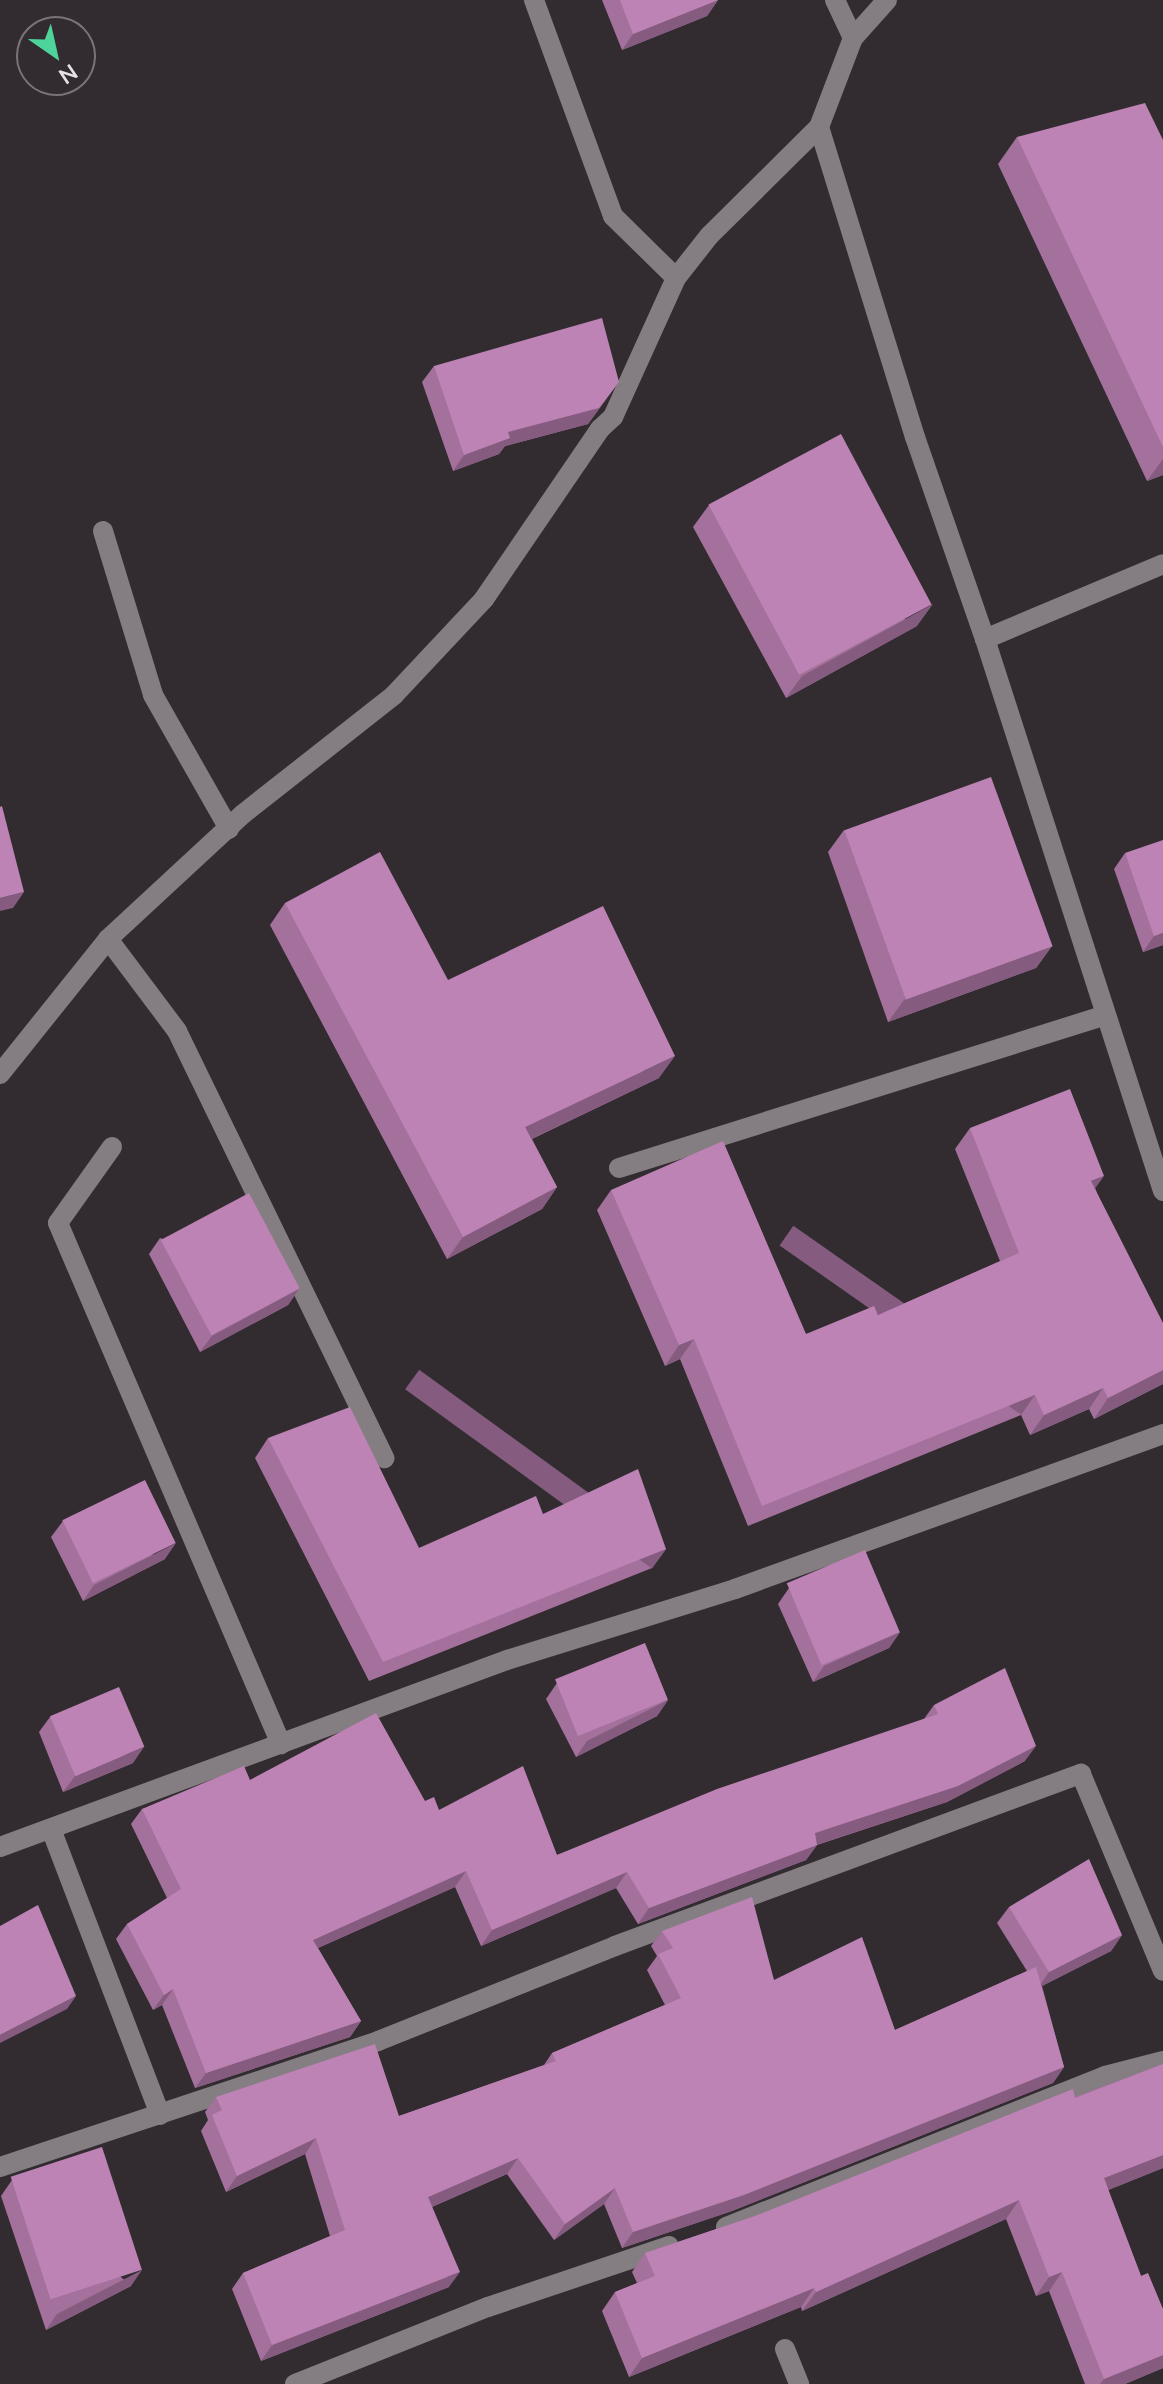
<!DOCTYPE html>
<style>
body{margin:0}
#map{position:relative;width:1163px;height:2384px;overflow:hidden;background:#322c31;font-family:Mulish,sans-serif}
div>[style]{position:absolute}
.street>*{height:20px;margin:-10px;padding:0 10px;transform-origin:10px;border-radius:10px;background:#847d82}
.wall>*{inset:0;background:#a3719c}
.shaded-wall>*{inset:0;background:#855c7f;transform-origin:0 0}
.building>*{inset:0;background:#be83b5;transform-origin:0 0}
span{translate:-50% -50%;white-space:nowrap;text-align:center;line-height:1.15;-webkit-text-stroke:8px #322c31;paint-order:stroke}
.north{position:absolute;left:16px;top:16px;width:80px;height:80px;box-sizing:border-box;background:#322c31;border:2px solid #7a7479;border-radius:50%;rotate:146deg;font-size:22px;font-weight:700;line-height:32px;text-align:center;color:#e5e1e5}
.north::after{content:'';display:block;margin:auto;width:28px;height:36px;background:#4ed39a;clip-path:polygon(50% 0,100% 100%,50% 72%,0 100%)}
</style>
<div id="map">
<div class="street">
<div style="left:534px;top:0;width:230px;rotate:69.9deg"></div>
<div style="left:613px;top:216px;width:88px;rotate:44.5deg"></div>
<div style="left:676px;top:278px;width:53px;rotate:-51.8deg"></div>
<div style="left:709px;top:236px;width:155px;rotate:-44.7deg"></div>
<div style="left:835px;top:0;width:42px;rotate:64.7deg"></div>
<div style="left:887px;top:0;width:51px;rotate:131.8deg"></div>
<div style="left:853px;top:38px;width:95px;rotate:110.9deg"></div>
<div style="left:819px;top:127px;width:325px;rotate:72.8deg"></div>
<div style="left:915px;top:437px;width:214px;rotate:70.9deg"></div>
<div style="left:985px;top:639px;width:193px;rotate:-22.8deg"></div>
<div style="left:103px;top:531px;width:171px;rotate:73deg"></div>
<div style="left:153px;top:695px;width:154px;rotate:60.4deg"></div>
<div style="left:985px;top:639px;width:580px;rotate:72.13deg"></div>
<div style="left:108px;top:939px;width:115px;rotate:53.1deg"></div>
<div style="left:177px;top:1031px;width:475px;rotate:64.1deg"></div>
<div style="left:0;top:1074px;width:173px;rotate:-51.3deg"></div>
<div style="left:108px;top:939px;width:184px;rotate:-42.8deg"></div>
<div style="left:243px;top:814px;width:192px;rotate:-38.2deg"></div>
<div style="left:394px;top:695px;width:132px;rotate:-46.8deg"></div>
<div style="left:484px;top:599px;width:206px;rotate:-55.7deg"></div>
<div style="left:600px;top:429px;width:18px;rotate:-43deg"></div>
<div style="left:613px;top:417px;width:153px;rotate:-65.6deg"></div>
<div style="left:112px;top:1147px;width:93px;rotate:125.4deg"></div>
<div style="left:58px;top:1223px;width:567px;rotate:66.83deg"></div>
<div style="left:619px;top:1168px;width:510px;rotate:-17.44deg"></div>
<div style="left:51px;top:1829px;width:306px;rotate:69.1deg"></div>
<div style="left:0;top:1847px;width:540px;rotate:-20.25deg"></div>
<div style="left:507px;top:1660px;width:239px;rotate:-17.3deg"></div>
<div style="left:735px;top:1589px;width:455px;rotate:-19.9deg"></div>
<div style="left:0;top:2167px;width:398px;rotate:-18.4deg"></div>
<div style="left:378px;top:2041px;width:255px;rotate:-21.8deg"></div>
<div style="left:615px;top:1946px;width:497px;rotate:-20.3deg"></div>
<div style="left:1081px;top:1774px;width:213px;rotate:67.4deg"></div>
<div style="left:726px;top:2227px;width:408px;rotate:-21.7deg"></div>
<div style="left:1105px;top:2076px;width:60px;rotate:-14.5deg"></div>
<div style="left:785px;top:2349px;width:38px;rotate:68deg"></div>
<div style="left:295px;top:2384px;width:208px;rotate:-21.8deg"></div>
<div style="left:488px;top:2307px;width:191px;rotate:-18.6deg"></div>
</div>
<div class="wall">
<div style="clip-path:polygon(602px 0,718px 0,707px 16px,622px 50px)"></div>
<div style="clip-path:polygon(1017px 137px,1163px 140px,1163px 475px,1147px 481px,998px 164px)"></div>
<div style="clip-path:polygon(434px 366px,607px 398px,588px 424px,505px 446px,499px 454px,453px 471px,422px 382px)"></div>
<div style="clip-path:polygon(709px 505px,917px 626px,786px 698px,693px 527px)"></div>
<div style="clip-path:polygon(844px 830px,1052px 946px,1036px 968px,888px 1022px,828px 852px)"></div>
<div style="clip-path:polygon(1125px 853px,1163px 945px,1143px 952px,1114px 869px)"></div>
<div style="clip-path:polygon(285px 903px,448px 980px,659px 1078px,532px 1139px,557px 1187px,542px 1209px,447px 1259px,270px 925px)"></div>
<div style="clip-path:polygon(970px 1128px,1095px 1188px,1163px 1370px,1163px 1384px,1094px 1419px,1089px 1409px,1030px 1435px,1021px 1415px,748px 1526px,680px 1359px,665px 1366px,597px 1210px,611px 1190px,806px 1334px,878px 1315px,1000px 1261px,955px 1149px)"></div>
<div style="clip-path:polygon(160px 1238px,299px 1289px,288px 1305px,200px 1352px,149px 1254px)"></div>
<div style="clip-path:polygon(268px 1438px,419px 1548px,543px 1514px,666px 1549px,652px 1568px,369px 1681px,255px 1458px)"></div>
<div style="clip-path:polygon(63px 1521px,165px 1559px,83px 1601px,51px 1537px)"></div>
<div style="clip-path:polygon(789px 1588px,900px 1632px,889px 1648px,813px 1682px,778px 1604px)"></div>
<div style="clip-path:polygon(557px 1683px,668px 1700px,657px 1716px,576px 1757px,546px 1699px)"></div>
<div style="clip-path:polygon(934px 1705px,1025px 1761px,947px 1802px,817px 1845px,806px 1860px,638px 1924px,616px 1888px,481px 1946px,455px 1887px,318px 1948px,361px 2021px,350px 2037px,195px 2088px,162px 2005px,153px 2010px,116px 1939px,127px 1924px,167px 1898px,131px 1824px,142px 1809px,250px 1780px,425px 1801px,439px 1810px,557px 1855px,924px 1719px)"></div>
<div style="clip-path:polygon(50px 1717px,133px 1763px,63px 1792px,39px 1732px)"></div>
<div style="clip-path:polygon(1009px 1907px,1122px 1935px,1111px 1951px,1042px 1986px,1064px 2067px,1053px 2083px,732px 2211px,622px 2248px,604px 2204px,554px 2240px,507px 2174px,432px 2207px,449px 2287px,261px 2361px,232px 2289px,243px 2273px,330px 2236px,305px 2154px,226px 2192px,201px 2131px,208px 2120px,205px 2112px,216px 2097px,399px 2116px,544px 2065px,552px 2053px,665px 2005px,647px 1970px,657px 1956px,651px 1946px,662px 1931px,774px 1980px,895px 2030px,1027px 1971px,997px 1923px)"></div>
<div style="clip-path:polygon(1163px 2064px,1163px 2168px,1108px 2190px,1141px 2276px,1163px 2309px,1163px 2368px,1125px 2384px,1085px 2384px,1049px 2291px,1036px 2296px,1006px 2219px,802px 2311px,801px 2307px,629px 2377px,602px 2311px,615px 2292px,637px 2283px,632px 2272px,645px 2253px,755px 2216px)"></div>
<div style="clip-path:polygon(12px 2180px,131px 2286px,46px 2330px,1px 2196px)"></div>
</div>
<div class="shaded-wall">
<div style="clip-path:polygon(718px 0,707px 16px,622px 50px,633px 34px)"></div>
<div style="clip-path:polygon(619px 382px,588px 424px,505px 446px,499px 454px,453px 471px,464px 455px,508px 432px)"></div>
<div style="clip-path:polygon(1163px 459px,1163px 475px,1147px 481px)"></div>
<div style="clip-path:polygon(933px 604px,917px 626px,786px 698px,802px 676px)"></div>
<div style="clip-path:polygon(24px 892px,13px 908px,0 911px,0 898px)"></div>
<div style="clip-path:polygon(1163px 933px,1163px 945px,1143px 952px,1154px 936px)"></div>
<div style="clip-path:polygon(1052px 946px,1036px 968px,888px 1022px,904px 1000px)"></div>
<div style="clip-path:polygon(675px 1056px,659px 1078px,510px 1149px,525px 1127px)"></div>
<div style="clip-path:polygon(1104px 1176px,1089px 1197px,1091px 1181px)"></div>
<div style="clip-path:polygon(557px 1187px,542px 1209px,447px 1259px,463px 1237px)"></div>
<div style="clip-path:polygon(299px 1289px,288px 1305px,200px 1352px,212px 1336px)"></div>
<div style="clip-path:polygon(694px 1339px,680px 1359px,665px 1366px,679px 1345px)"></div>
<div style="clip-path:polygon(1163px 1370px,1163px 1384px,1094px 1419px,1108px 1398px)"></div>
<div style="clip-path:polygon(1103px 1388px,1089px 1409px,1030px 1435px,1044px 1415px)"></div>
<div style="left:1035px;top:1395px;width:24px;height:295px;rotate:125deg"></div>
<div style="clip-path:polygon(176px 1543px,165px 1559px,83px 1601px,94px 1585px)"></div>
<div style="left:666px;top:1549px;width:24px;height:305px;rotate:126deg"></div>
<div style="clip-path:polygon(900px 1632px,889px 1648px,813px 1682px,824px 1666px)"></div>
<div style="clip-path:polygon(668px 1700px,657px 1716px,576px 1757px,587px 1741px)"></div>
<div style="clip-path:polygon(1036px 1746px,1025px 1761px,947px 1802px,804px 1849px,815px 1833px)"></div>
<div style="clip-path:polygon(144px 1747px,133px 1763px,63px 1792px,75px 1776px)"></div>
<div style="clip-path:polygon(817px 1845px,806px 1860px,638px 1924px,649px 1908px)"></div>
<div style="clip-path:polygon(466px 1871px,455px 1887px,302px 1955px,313px 1940px)"></div>
<div style="clip-path:polygon(627px 1872px,616px 1888px,481px 1946px,492px 1930px)"></div>
<div style="clip-path:polygon(1122px 1935px,1111px 1951px,1038px 1988px,1049px 1972px)"></div>
<div style="clip-path:polygon(173px 1989px,162px 2005px,153px 2010px,164px 1995px)"></div>
<div style="clip-path:polygon(76px 1996px,67px 2009px,0 2043px,0 2035px)"></div>
<div style="clip-path:polygon(361px 2021px,350px 2037px,195px 2088px,206px 2073px)"></div>
<div style="clip-path:polygon(1064px 2067px,1053px 2083px,732px 2211px,622px 2248px,633px 2232px)"></div>
<div style="clip-path:polygon(316px 2138px,305px 2154px,226px 2192px,237px 2176px)"></div>
<div style="clip-path:polygon(1163px 2155px,1163px 2168px,1091px 2197px,1104px 2178px)"></div>
<div style="clip-path:polygon(518px 2158px,507px 2174px,417px 2213px,428px 2197px)"></div>
<div style="clip-path:polygon(615px 2188px,604px 2204px,554px 2240px,565px 2224px)"></div>
<div style="clip-path:polygon(1019px 2200px,1006px 2219px,802px 2311px,816px 2292px)"></div>
<div style="clip-path:polygon(142px 2270px,131px 2286px,46px 2330px,57px 2314px)"></div>
<div style="clip-path:polygon(460px 2272px,449px 2287px,261px 2361px,272px 2345px)"></div>
<div style="clip-path:polygon(1062px 2272px,1049px 2291px,1036px 2296px,1049px 2277px)"></div>
<div style="clip-path:polygon(814px 2288px,801px 2307px,629px 2377px,642px 2358px)"></div>
<div style="clip-path:polygon(1163px 2355px,1163px 2368px,1125px 2384px,1100px 2384px,1104px 2379px)"></div>
</div>
<div class="building">
<div style="clip-path:polygon(620px 0,718px 0,633px 34px)"></div>
<div style="clip-path:polygon(1145px 103px,1163px 140px,1163px 447px,1017px 137px)"></div>
<div style="clip-path:polygon(602px 318px,619px 382px,599px 408px,508px 432px,510px 438px,464px 455px,434px 366px)"></div>
<div style="left:841px;top:434px;width:193px;height:150px;rotate:62deg"></div>
<div style="left:991px;top:777px;width:180px;height:156px;rotate:70deg"></div>
<div style="clip-path:polygon(2px 806px,24px 892px,0 898px,0 807px)"></div>
<div style="clip-path:polygon(1163px 840px,1163px 933px,1154px 936px,1125px 853px)"></div>
<div style="clip-path:polygon(380px 852px,448px 980px,603px 906px,675px 1056px,525px 1127px,557px 1187px,463px 1237px,285px 903px)"></div>
<div style="clip-path:polygon(1070px 1089px,1104px 1176px,1091px 1181px,1163px 1323px,1163px 1370px,1108px 1398px,1103px 1388px,1044px 1415px,1035px 1395px,762px 1506px,694px 1339px,679px 1345px,611px 1190px,723px 1141px,806px 1334px,874px 1306px,878px 1315px,1019px 1253px,970px 1128px)"></div>
<div style="left:249px;top:1193px;width:108px;height:100px;rotate:62deg"></div>
<div style="clip-path:polygon(350px 1407px,419px 1548px,536px 1496px,543px 1514px,638px 1469px,666px 1549px,383px 1662px,268px 1438px)"></div>
<div style="left:145px;top:1480px;width:70px;height:92px;rotate:64deg"></div>
<div style="left:865px;top:1550px;width:89px;height:85px;rotate:67deg"></div>
<div style="left:645px;top:1643px;width:61px;height:97px;rotate:68deg"></div>
<div style="clip-path:polygon(1005px 1668px,1036px 1746px,958px 1786px,815px 1833px,817px 1845px,649px 1908px,627px 1872px,492px 1930px,466px 1871px,313px 1940px,361px 2021px,206px 2073px,173px 1989px,164px 1995px,127px 1924px,181px 1889px,142px 1809px,244px 1766px,250px 1780px,376px 1713px,425px 1801px,434px 1797px,439px 1810px,523px 1766px,557px 1855px,717px 1789px,938px 1714px,934px 1705px)"></div>
<div style="left:119px;top:1687px;width:65px;height:75px;rotate:67deg"></div>
<div style="clip-path:polygon(1089px 1859px,1122px 1935px,1049px 1972px,1009px 1907px)"></div>
<div style="clip-path:polygon(752px 1897px,774px 1980px,862px 1937px,895px 2030px,1036px 1967px,1064px 2067px,744px 2195px,633px 2232px,615px 2188px,565px 2224px,518px 2158px,428px 2197px,460px 2272px,272px 2345px,243px 2273px,345px 2230px,316px 2138px,237px 2176px,212px 2115px,222px 2110px,216px 2097px,375px 2044px,399px 2116px,556px 2061px,552px 2053px,681px 1998px,658px 1954px,673px 1948px,662px 1931px)"></div>
<div style="clip-path:polygon(38px 1905px,76px 1996px,0 2035px,0 1926px)"></div>
<div style="clip-path:polygon(1163px 2064px,1163px 2155px,1104px 2178px,1141px 2276px,1148px 2273px,1163px 2309px,1163px 2355px,1104px 2379px,1062px 2272px,1049px 2277px,1019px 2200px,816px 2292px,814px 2288px,642px 2358px,615px 2292px,655px 2276px,645px 2253px,755px 2216px,1073px 2089px,1075px 2098px)"></div>
<div style="left:102px;top:2147px;width:129px;height:96px;rotate:72deg"></div>
</div>
<div class="north">N</div>
</div>
